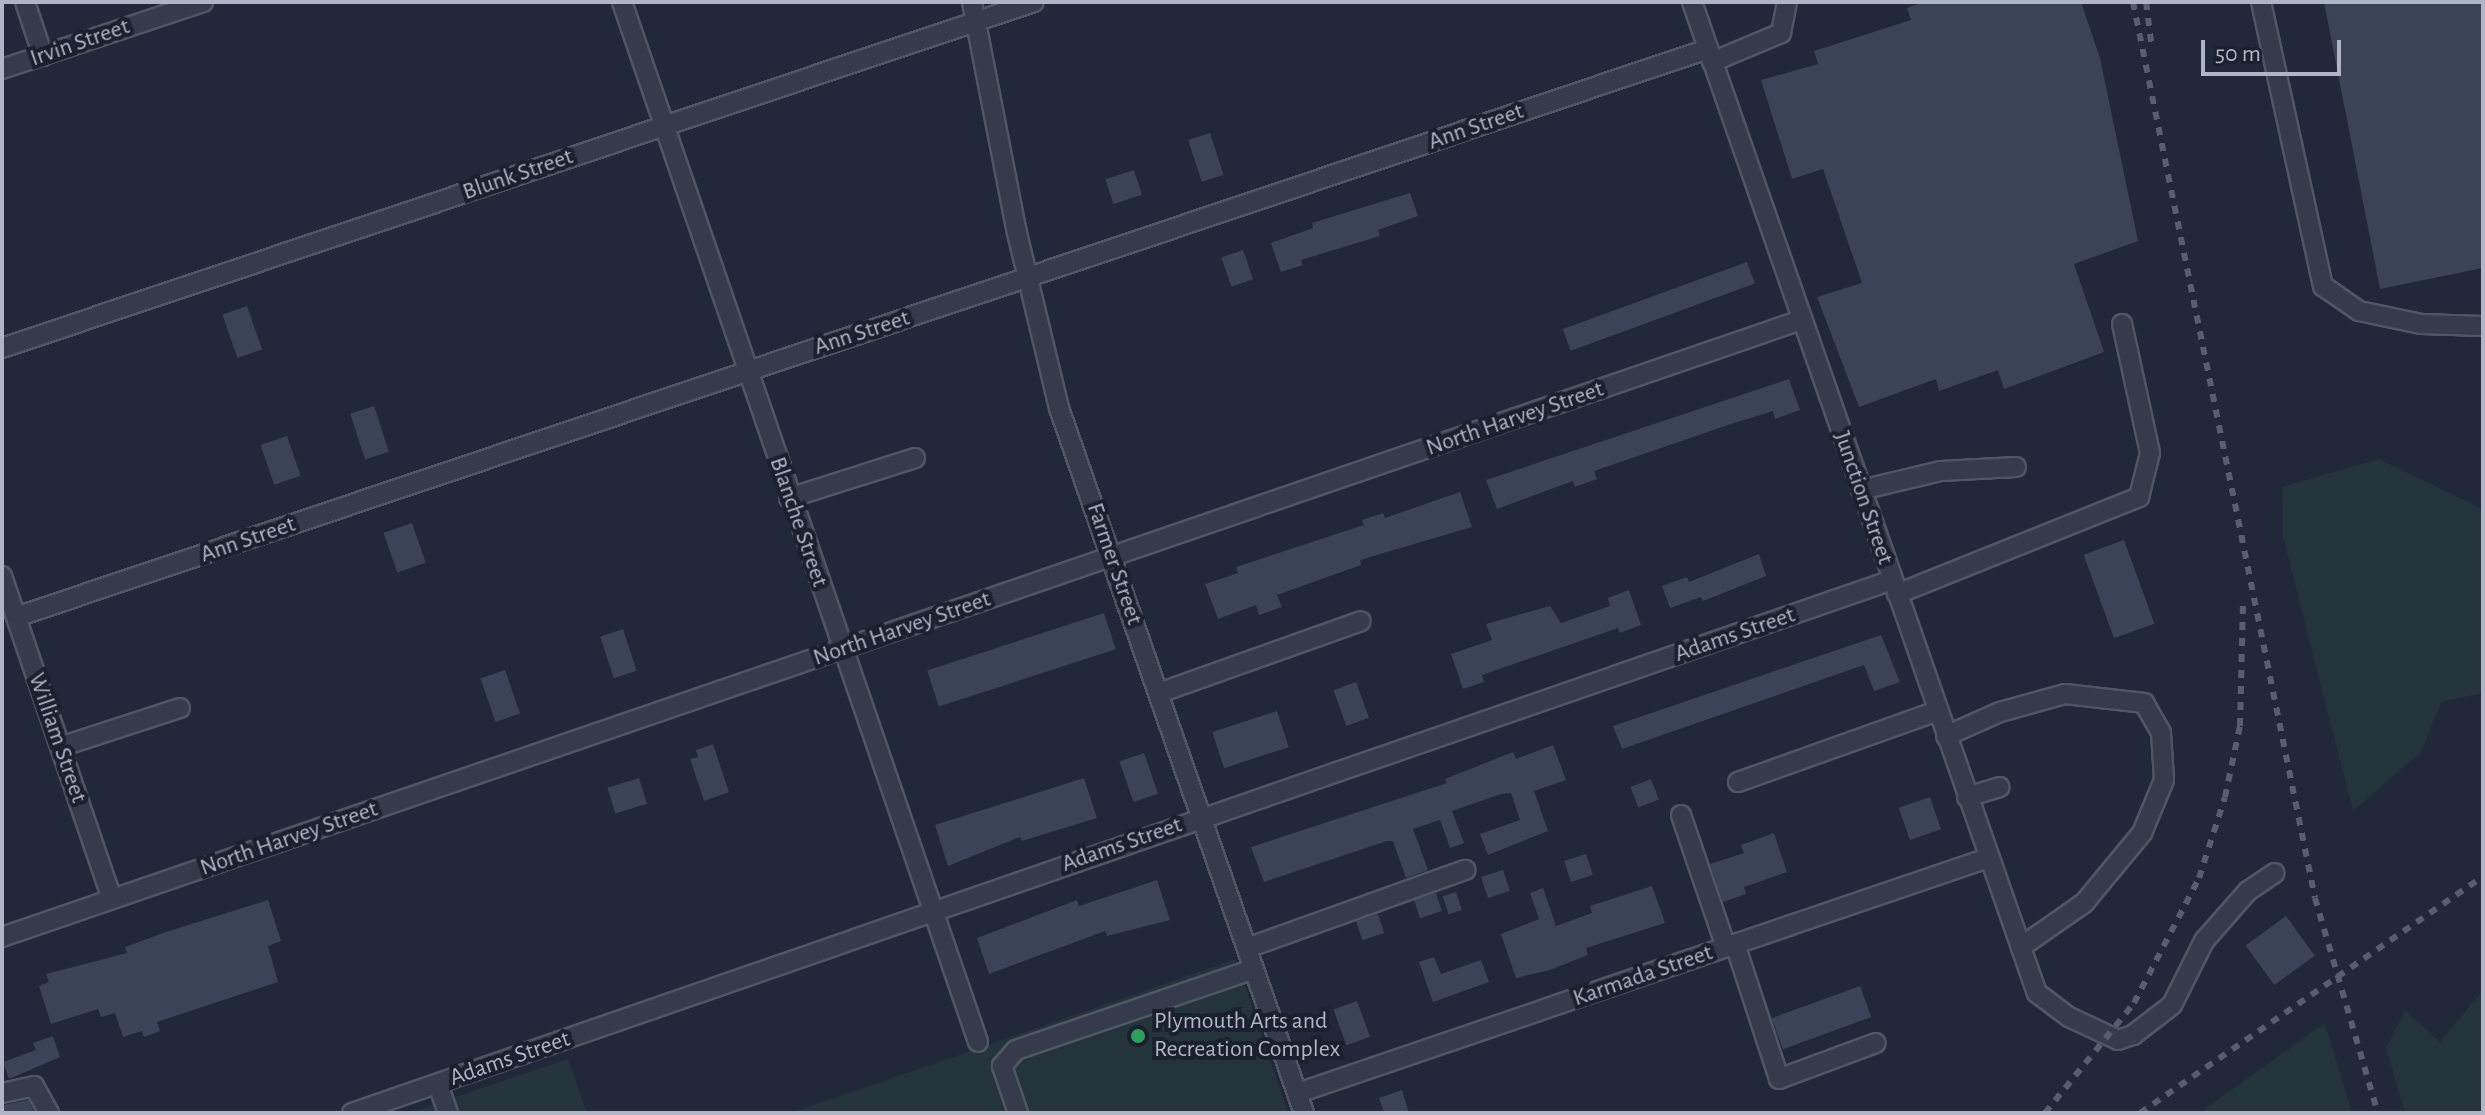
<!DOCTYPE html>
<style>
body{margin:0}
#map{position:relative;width:2485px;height:1115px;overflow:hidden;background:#212839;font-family:"Alegreya Sans",sans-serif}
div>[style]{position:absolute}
.green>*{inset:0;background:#23353a}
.building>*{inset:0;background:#3a4357;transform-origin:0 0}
.roads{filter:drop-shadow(2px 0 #505564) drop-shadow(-2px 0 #505564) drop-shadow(0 2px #505564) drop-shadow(0 -2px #505564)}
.minor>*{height:18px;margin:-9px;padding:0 9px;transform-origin:9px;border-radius:9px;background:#353b4a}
.rail>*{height:6px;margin-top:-3px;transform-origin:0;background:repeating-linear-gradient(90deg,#575e71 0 8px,transparent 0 16px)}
.dots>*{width:22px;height:22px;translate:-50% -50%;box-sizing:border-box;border:4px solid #1a202e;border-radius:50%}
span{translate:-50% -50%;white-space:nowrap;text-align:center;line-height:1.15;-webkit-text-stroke:8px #1a202e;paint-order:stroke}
.street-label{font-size:24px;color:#b0b5c6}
.poi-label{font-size:24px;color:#b0b5c6}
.left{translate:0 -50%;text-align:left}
.frame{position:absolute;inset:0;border:4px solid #b0b5c6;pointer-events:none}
.scale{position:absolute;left:2201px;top:40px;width:140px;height:36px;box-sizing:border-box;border:4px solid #b0b5c6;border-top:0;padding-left:10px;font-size:24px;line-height:28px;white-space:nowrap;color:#b0b5c6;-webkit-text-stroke:6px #1a202e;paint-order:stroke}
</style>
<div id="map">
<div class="green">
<div style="clip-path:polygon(2379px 459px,2483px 509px,2483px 693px,2441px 702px,2422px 751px,2353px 811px,2283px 537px,2282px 487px)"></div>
<div style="clip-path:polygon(1236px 959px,1288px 1113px,791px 1113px)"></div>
<div style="clip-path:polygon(2483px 990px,2483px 1113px,2405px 1113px,2386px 1048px,2405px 1010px,2440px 1042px)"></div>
<div style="clip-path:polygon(2325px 1023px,2352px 1113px,2199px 1113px)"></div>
<div style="clip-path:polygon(568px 1059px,587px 1113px,408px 1113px)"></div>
</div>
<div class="building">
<div style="clip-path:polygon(1924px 2px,2081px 2px,2100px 58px,2138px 241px,2074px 264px,2104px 352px,2004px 389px,1998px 370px,1939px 391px,1936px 379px,1859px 407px,1817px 297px,1862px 283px,1823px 169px,1792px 179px,1761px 80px,1818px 64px,1814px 51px,1911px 20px,1907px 8px)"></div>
<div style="clip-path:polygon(2324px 2px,2483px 2px,2483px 268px,2380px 289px)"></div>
<div style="left:1210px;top:133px;width:44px;height:23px;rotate:72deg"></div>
<div style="left:1134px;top:170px;width:26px;height:30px;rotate:72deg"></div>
<div style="clip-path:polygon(1410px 193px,1418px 216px,1378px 230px,1380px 236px,1301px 260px,1303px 265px,1281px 272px,1271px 243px,1313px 228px,1312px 223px)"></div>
<div style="left:1243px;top:250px;width:31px;height:23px;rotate:71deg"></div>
<div style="left:1747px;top:262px;width:23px;height:196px;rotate:70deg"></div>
<div style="left:247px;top:306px;width:46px;height:26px;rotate:71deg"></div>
<div style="clip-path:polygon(1789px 379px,1800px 410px,1775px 419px,1773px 411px,1731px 424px,1594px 471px,1597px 479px,1575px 487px,1573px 481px,1497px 509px,1486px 480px)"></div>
<div style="left:374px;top:406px;width:48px;height:25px;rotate:72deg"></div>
<div style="left:287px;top:436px;width:42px;height:28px;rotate:71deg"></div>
<div style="clip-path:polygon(1460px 492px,1472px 527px,1360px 560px,1361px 565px,1277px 595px,1282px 607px,1259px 615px,1256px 605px,1218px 619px,1205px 584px,1238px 573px,1236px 567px,1364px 525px,1362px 520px,1383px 513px,1385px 518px)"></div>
<div style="left:412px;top:523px;width:42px;height:30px;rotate:71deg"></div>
<div style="left:2124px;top:540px;width:89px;height:43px;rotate:70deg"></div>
<div style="clip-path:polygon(1759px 554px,1766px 576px,1703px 601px,1701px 597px,1670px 608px,1662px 586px,1687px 577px,1689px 582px)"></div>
<div style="clip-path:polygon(1629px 590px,1641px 625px,1620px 633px,1618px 628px,1482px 675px,1484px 682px,1463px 689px,1451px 654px,1492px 640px,1486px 624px,1550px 606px,1561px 623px,1610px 606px,1608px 598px)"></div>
<div style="left:1104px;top:613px;width:38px;height:186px;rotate:72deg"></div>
<div style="left:623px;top:629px;width:44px;height:24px;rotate:72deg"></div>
<div style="clip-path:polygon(1881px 635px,1900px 682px,1874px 691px,1864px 665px,1622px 749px,1613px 726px)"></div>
<div style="left:505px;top:670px;width:46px;height:26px;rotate:71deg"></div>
<div style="left:1356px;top:682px;width:38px;height:24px;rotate:70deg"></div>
<div style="left:1277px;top:711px;width:38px;height:68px;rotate:72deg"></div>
<div style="clip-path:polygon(713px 744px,729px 792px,704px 801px,690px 759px,698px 757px,696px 750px)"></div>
<div style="clip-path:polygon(1553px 745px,1566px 780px,1534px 791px,1548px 831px,1488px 855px,1480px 834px,1520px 820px,1511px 793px,1501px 794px,1452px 811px,1464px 843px,1450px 848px,1440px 820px,1413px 829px,1428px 870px,1406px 878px,1393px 841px,1387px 841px,1264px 882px,1251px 847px,1447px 783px,1445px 779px,1513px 752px,1516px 759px)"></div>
<div style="left:1144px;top:753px;width:43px;height:26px;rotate:71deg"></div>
<div style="left:639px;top:778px;width:27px;height:33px;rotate:73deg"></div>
<div style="clip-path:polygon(1084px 778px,1097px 818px,1022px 841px,1020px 837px,948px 866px,935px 825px)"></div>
<div style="left:1651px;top:779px;width:22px;height:22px;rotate:69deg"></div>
<div style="left:1930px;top:797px;width:34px;height:33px;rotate:71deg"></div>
<div style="clip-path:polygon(1774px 833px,1787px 872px,1744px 887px,1746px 894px,1723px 902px,1710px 864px,1744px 853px,1741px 845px)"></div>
<div style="left:1586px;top:854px;width:22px;height:23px;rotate:72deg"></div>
<div style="left:1503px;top:870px;width:22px;height:23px;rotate:72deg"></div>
<div style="clip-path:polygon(1157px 880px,1170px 920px,1107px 936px,1105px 931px,989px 974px,977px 938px,1077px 900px,1079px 906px)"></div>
<div style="clip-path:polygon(1652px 886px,1665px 923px,1586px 948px,1588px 955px,1550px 970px,1516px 978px,1501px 934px,1539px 919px,1530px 893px,1543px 888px,1556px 926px,1592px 913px,1590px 906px)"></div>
<div style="left:1456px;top:892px;width:19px;height:14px;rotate:72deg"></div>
<div style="left:1436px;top:893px;width:19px;height:23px;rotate:72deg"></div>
<div style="clip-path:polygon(268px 900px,281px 941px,268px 946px,278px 982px,157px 1022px,160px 1031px,144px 1037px,142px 1031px,123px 1037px,115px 1013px,101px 1017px,98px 1009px,51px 1024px,39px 986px,49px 982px,46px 974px,127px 953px,125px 947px,166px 932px)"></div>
<div style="left:1378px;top:914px;width:20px;height:23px;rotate:72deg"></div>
<div style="left:2286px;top:916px;width:49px;height:50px;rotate:54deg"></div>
<div style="clip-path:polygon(1434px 957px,1441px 974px,1481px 960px,1489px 982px,1433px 1002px,1419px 962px)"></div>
<div style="left:1860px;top:986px;width:33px;height:94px;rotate:70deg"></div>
<div style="left:1357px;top:1001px;width:38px;height:25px;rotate:70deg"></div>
<div style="clip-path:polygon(53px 1036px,60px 1057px,9px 1079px,3px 1062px,36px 1050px,33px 1043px)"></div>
<div style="clip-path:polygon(1402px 1090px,1409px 1113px,1384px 1113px,1379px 1098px)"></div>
<div style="clip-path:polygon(28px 1100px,35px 1113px,2px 1113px,2px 1105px)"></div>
</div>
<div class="roads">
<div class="minor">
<div style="left:25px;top:2px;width:57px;rotate:71.6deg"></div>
<div style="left:622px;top:2px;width:1099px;rotate:71.1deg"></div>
<div style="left:972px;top:2px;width:235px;rotate:79deg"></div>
<div style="left:1017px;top:233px;width:180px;rotate:76.5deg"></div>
<div style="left:1059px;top:408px;width:746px;rotate:70.84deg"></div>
<div style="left:1692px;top:2px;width:1049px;rotate:70.81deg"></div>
<div style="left:2037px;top:993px;width:40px;rotate:37deg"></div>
<div style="left:2069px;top:1017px;width:54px;rotate:25.1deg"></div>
<div style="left:2118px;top:1040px;width:16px;rotate:-18deg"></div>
<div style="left:2133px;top:1035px;width:49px;rotate:-37.6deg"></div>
<div style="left:2172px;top:1005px;width:72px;rotate:-63.4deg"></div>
<div style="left:2204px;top:941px;width:67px;rotate:-48.7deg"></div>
<div style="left:2248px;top:891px;width:32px;rotate:-34deg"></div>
<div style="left:2261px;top:2px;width:291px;rotate:77.7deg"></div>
<div style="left:2323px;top:286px;width:44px;rotate:34.8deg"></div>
<div style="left:2359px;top:311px;width:63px;rotate:11.8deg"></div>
<div style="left:2421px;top:324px;width:62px;rotate:1.8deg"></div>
<div style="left:1712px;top:62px;width:75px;rotate:-22.8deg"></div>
<div style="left:1781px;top:33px;width:32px;rotate:-79deg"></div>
<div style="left:2px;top:69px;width:212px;rotate:-18.4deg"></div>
<div style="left:2px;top:348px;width:1088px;rotate:-18.53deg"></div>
<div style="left:1861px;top:490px;width:82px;rotate:-13.4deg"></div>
<div style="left:1941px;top:471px;width:75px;rotate:-3.1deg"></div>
<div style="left:789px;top:498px;width:132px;rotate:-17.6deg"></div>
<div style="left:2px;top:576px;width:341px;rotate:71.2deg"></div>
<div style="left:1897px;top:594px;width:261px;rotate:-21.8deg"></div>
<div style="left:2139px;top:497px;width:45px;rotate:-76deg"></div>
<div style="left:2150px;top:453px;width:132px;rotate:-102.2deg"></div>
<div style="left:16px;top:617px;width:1785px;rotate:-18.56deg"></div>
<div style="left:1159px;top:693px;width:214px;rotate:-19.6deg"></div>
<div style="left:1946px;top:736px;width:59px;rotate:-24deg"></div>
<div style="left:2000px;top:712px;width:67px;rotate:-15.5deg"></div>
<div style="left:2065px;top:694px;width:80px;rotate:6.5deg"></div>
<div style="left:2144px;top:703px;width:34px;rotate:60deg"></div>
<div style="left:2161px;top:733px;width:47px;rotate:86.3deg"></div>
<div style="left:2164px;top:780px;width:57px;rotate:112.5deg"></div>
<div style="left:2142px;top:833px;width:91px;rotate:129.6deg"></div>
<div style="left:2084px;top:903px;width:77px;rotate:145.1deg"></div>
<div style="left:60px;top:747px;width:126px;rotate:-18deg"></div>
<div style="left:1738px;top:782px;width:211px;rotate:-19.6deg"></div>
<div style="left:1967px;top:797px;width:34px;rotate:-17deg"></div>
<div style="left:1681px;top:815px;width:139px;rotate:71.2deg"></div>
<div style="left:2px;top:937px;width:1902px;rotate:-18.93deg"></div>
<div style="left:1735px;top:944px;width:142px;rotate:71.9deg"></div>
<div style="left:1779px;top:1079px;width:103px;rotate:-20.4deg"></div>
<div style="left:1247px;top:948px;width:232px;rotate:-19.7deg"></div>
<div style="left:438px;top:1084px;width:31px;rotate:71deg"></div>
<div style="left:2px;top:1093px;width:33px;rotate:-12deg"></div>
<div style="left:34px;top:1086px;width:31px;rotate:61deg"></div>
<div style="left:1298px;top:1093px;width:729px;rotate:-18.81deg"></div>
<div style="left:352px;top:1113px;width:1630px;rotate:-19.09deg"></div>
<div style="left:1018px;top:1113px;width:50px;rotate:-108.8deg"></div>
<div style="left:1002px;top:1066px;width:21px;rotate:-49deg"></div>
<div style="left:1016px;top:1050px;width:251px;rotate:-18.8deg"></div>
</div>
</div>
<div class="rail">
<div style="left:2133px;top:2px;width:914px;rotate:78.52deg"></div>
<div style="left:2315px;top:898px;width:224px;rotate:73.7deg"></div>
<div style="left:2146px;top:2px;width:47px;rotate:82.7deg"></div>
<div style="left:2045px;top:1113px;width:141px;rotate:-51deg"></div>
<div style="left:2134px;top:1003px;width:141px;rotate:-62.5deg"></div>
<div style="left:2199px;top:878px;width:85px;rotate:-72.2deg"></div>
<div style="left:2225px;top:797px;width:73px;rotate:-78.1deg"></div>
<div style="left:2240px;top:726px;width:127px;rotate:-88.6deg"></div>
<div style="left:2140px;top:1113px;width:417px;rotate:-34.6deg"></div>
</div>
<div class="dots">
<div style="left:1138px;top:1036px;background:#2e9e5b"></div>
</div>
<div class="street-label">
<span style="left:80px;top:43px;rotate:-19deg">Irvin Street</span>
<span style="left:1476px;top:127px;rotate:-19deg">Ann Street</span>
<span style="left:518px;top:175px;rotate:-19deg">Blunk Street</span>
<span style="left:862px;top:333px;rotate:-18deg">Ann Street</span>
<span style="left:1515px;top:419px;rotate:-19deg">North Harvey Street</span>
<span style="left:1863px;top:498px;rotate:71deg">Junction Street</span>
<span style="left:798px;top:522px;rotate:71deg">Blanche Street</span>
<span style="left:248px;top:540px;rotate:-19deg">Ann Street</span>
<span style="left:1114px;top:564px;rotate:71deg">Farmer Street</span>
<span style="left:902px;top:629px;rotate:-19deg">North Harvey Street</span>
<span style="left:1735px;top:635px;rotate:-19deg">Adams Street</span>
<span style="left:57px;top:738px;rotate:71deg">William Street</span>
<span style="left:289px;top:839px;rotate:-19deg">North Harvey Street</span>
<span style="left:1122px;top:845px;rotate:-19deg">Adams Street</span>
<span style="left:1643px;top:976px;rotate:-19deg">Karmada Street</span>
<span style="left:510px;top:1059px;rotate:-19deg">Adams Street</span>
</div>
<div class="poi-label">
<span class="left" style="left:1154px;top:1036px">Plymouth Arts and<br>Recreation Complex</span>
</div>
<div class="frame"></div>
<div class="scale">50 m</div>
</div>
